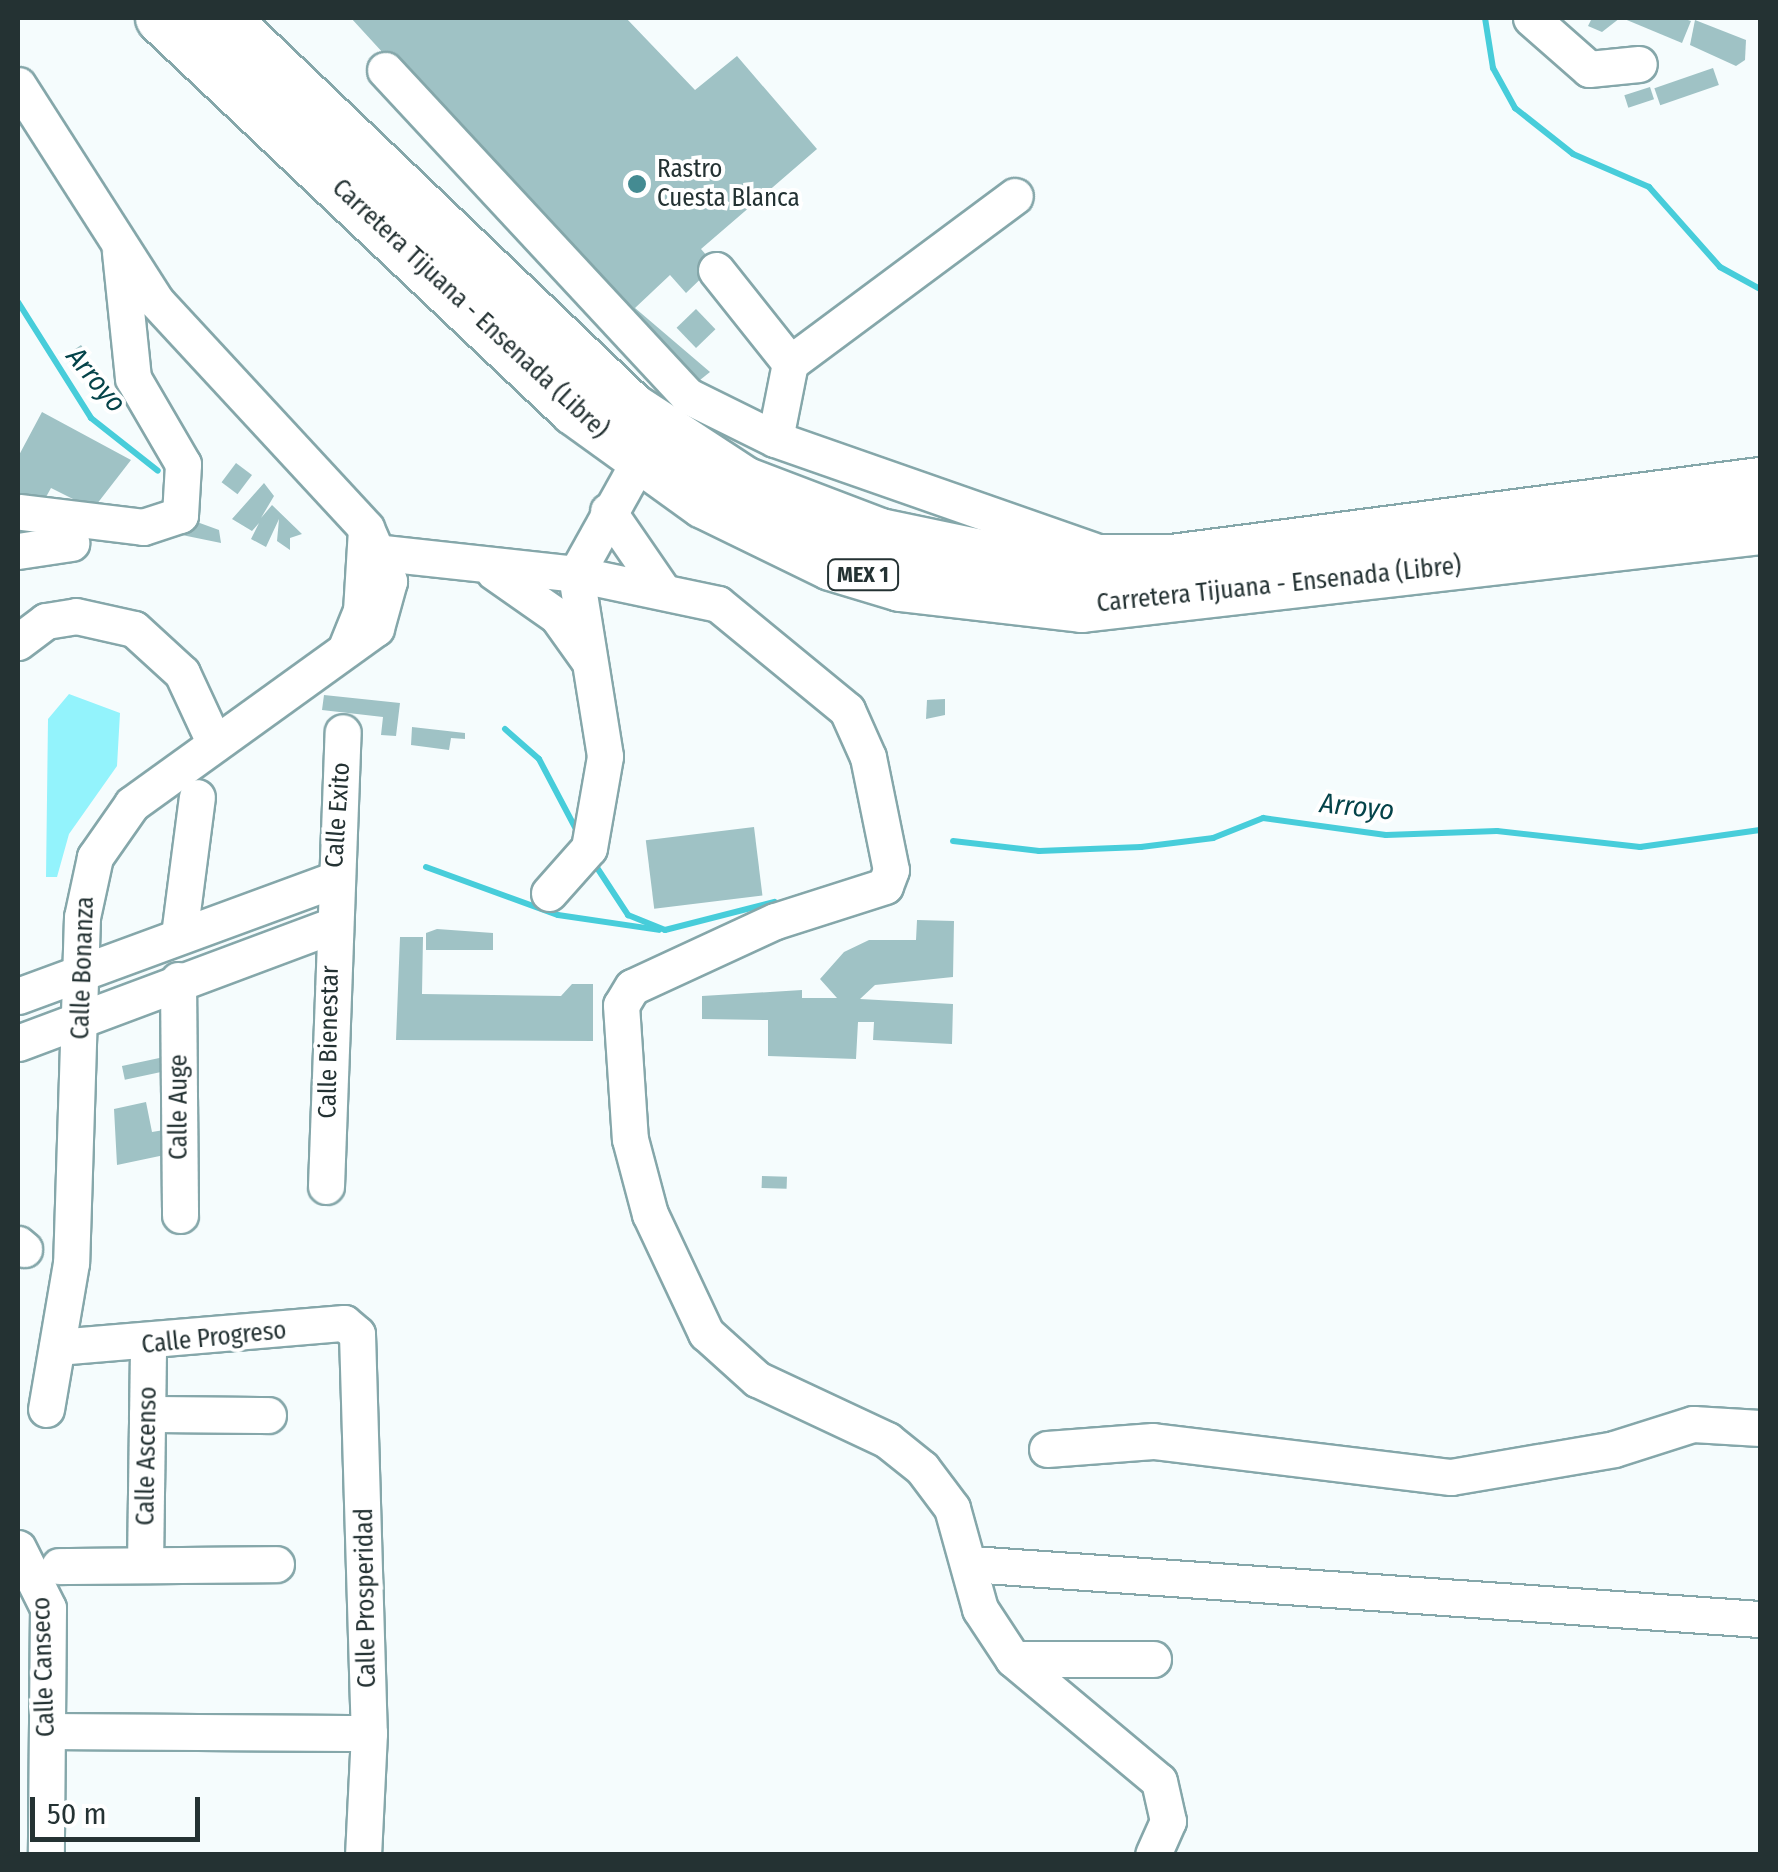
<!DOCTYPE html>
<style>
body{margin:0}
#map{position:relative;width:1778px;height:1872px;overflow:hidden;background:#f5fcfd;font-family:"Fira Sans Condensed",sans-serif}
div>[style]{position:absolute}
.green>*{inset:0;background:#93f3fc}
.stream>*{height:6px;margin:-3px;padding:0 3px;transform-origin:3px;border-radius:3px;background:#47cdda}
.building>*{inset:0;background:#9fc2c5;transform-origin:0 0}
.roads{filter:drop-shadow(2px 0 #85a7aa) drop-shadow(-2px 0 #85a7aa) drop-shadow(0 2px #85a7aa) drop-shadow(0 -2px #85a7aa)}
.minor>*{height:35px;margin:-17.5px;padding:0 17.5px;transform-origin:17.5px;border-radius:17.5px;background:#fff}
.highway>*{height:50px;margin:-25px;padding:0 25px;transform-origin:25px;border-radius:25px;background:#fff}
.dots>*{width:28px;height:28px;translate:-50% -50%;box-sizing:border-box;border:5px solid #fff;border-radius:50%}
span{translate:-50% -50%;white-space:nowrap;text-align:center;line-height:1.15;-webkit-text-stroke:8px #fff;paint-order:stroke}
.shield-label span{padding:2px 8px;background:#fff;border:2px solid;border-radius:8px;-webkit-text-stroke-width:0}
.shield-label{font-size:22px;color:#243233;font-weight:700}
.poi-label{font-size:25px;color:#243233}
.left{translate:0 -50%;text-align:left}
.street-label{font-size:25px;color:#243233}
.water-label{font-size:28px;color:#044349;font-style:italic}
.frame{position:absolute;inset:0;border:20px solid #243233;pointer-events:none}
.scale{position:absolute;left:30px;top:1797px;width:170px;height:45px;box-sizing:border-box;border:5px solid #243233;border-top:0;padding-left:12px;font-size:30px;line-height:35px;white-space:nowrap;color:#243233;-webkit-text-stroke:8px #fff;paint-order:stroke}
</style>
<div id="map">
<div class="green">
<div style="clip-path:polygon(69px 694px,120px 713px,117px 766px,69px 834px,57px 877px,46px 877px,48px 719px)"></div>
</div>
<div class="stream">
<div style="left:1485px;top:18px;width:51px;rotate:80.9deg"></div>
<div style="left:1493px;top:68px;width:46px;rotate:61.2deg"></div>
<div style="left:1515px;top:108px;width:74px;rotate:38.4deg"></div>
<div style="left:1573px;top:154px;width:83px;rotate:23.5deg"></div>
<div style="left:1649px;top:187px;width:107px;rotate:48.4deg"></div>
<div style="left:1720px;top:267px;width:46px;rotate:28.8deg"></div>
<div style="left:18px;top:302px;width:137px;rotate:57.8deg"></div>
<div style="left:91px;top:418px;width:85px;rotate:38.3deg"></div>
<div style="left:505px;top:729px;width:45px;rotate:41.4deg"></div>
<div style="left:539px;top:759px;width:81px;rotate:62.2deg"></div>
<div style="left:953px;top:841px;width:87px;rotate:6.6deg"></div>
<div style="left:1039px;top:851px;width:102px;rotate:-2.2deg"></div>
<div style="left:1141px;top:847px;width:73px;rotate:-7.1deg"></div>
<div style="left:1213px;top:838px;width:54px;rotate:-21.8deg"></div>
<div style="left:1263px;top:818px;width:124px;rotate:7.9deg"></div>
<div style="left:1386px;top:835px;width:111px;rotate:-2.1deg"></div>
<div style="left:1497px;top:831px;width:144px;rotate:6.4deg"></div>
<div style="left:1640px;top:847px;width:121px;rotate:-8.1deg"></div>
<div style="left:592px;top:860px;width:66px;rotate:56.8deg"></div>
<div style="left:628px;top:915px;width:40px;rotate:22deg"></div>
<div style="left:665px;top:930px;width:113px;rotate:-14.4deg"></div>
<div style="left:426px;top:867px;width:140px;rotate:20deg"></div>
<div style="left:558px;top:915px;width:102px;rotate:8.4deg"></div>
</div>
<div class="building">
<div style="clip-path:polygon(351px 18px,626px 18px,695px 90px,737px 56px,817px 149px,701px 249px,715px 265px,686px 293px,670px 275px,635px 308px,710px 372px,690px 388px)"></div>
<div style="clip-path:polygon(1592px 18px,1620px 18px,1602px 32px,1588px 26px)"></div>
<div style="clip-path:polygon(1622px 18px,1682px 18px,1691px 21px,1682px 43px)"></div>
<div style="clip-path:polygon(1695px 20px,1746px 40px,1745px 60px,1736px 66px,1690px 45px)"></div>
<div style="left:1713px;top:68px;width:18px;height:62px;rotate:71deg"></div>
<div style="left:1650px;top:87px;width:13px;height:27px;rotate:72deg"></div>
<div style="left:696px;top:309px;width:28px;height:27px;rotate:46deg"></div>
<div style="left:81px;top:345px;width:21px;height:19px;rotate:55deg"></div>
<div style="clip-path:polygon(42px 412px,131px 460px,93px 509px,51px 488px,41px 506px,18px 514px,18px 457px)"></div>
<div style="left:236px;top:463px;width:20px;height:24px;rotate:37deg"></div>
<div style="clip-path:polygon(264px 483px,274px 496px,261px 518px,272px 505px,302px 534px,290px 538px,290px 550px,277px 541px,279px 519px,266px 547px,251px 539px,259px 523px,252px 531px,232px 519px)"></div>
<div style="clip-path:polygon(186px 518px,219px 530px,221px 543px,182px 535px)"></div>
<div style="clip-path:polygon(324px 695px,400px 703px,396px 736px,381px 735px,383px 717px,322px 710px)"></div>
<div style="clip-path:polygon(945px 699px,945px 715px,926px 719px,927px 700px)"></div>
<div style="clip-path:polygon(412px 727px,465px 733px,465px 739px,451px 738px,449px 750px,411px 745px)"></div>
<div style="left:754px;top:827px;width:69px;height:109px;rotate:83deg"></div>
<div style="clip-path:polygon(917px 920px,954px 921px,953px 977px,875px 985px,860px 999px,953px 1004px,952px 1044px,873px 1040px,874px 1022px,858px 1022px,856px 1059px,768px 1056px,768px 1020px,702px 1019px,702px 996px,802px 990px,802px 998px,837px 998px,820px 979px,844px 952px,869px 940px,916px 940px)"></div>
<div style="clip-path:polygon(437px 929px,493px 933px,493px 950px,426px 950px,426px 933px)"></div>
<div style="clip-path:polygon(400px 937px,423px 937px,422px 994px,561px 996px,572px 984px,593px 984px,593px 1041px,396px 1040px)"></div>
<div style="left:164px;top:1057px;width:14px;height:43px;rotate:78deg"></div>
<div style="clip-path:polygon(146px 1102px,152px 1132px,170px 1129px,174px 1153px,117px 1165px,114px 1109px)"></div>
<div style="left:762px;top:1176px;width:25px;height:12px;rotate:2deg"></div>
</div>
<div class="roads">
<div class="minor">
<div style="left:1531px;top:18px;width:77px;rotate:41.3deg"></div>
<div style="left:1589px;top:69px;width:50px;rotate:-5.7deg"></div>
<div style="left:385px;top:70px;width:445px;rotate:47.1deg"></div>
<div style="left:688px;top:396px;width:97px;rotate:26.3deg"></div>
<div style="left:775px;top:439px;width:336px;rotate:19.3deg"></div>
<div style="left:18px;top:85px;width:256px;rotate:57.4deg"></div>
<div style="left:156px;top:301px;width:309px;rotate:47.2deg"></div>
<div style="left:366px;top:528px;width:58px;rotate:66.5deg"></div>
<div style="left:389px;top:581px;width:49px;rotate:105.5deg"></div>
<div style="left:376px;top:628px;width:301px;rotate:144.2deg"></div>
<div style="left:132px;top:804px;width:65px;rotate:124.9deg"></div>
<div style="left:95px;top:857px;width:61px;rotate:102.2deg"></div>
<div style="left:82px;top:917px;width:346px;rotate:91.8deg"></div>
<div style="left:71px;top:1263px;width:148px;rotate:99.7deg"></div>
<div style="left:716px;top:270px;width:119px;rotate:51.5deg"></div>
<div style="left:790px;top:363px;width:77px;rotate:101.2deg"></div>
<div style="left:790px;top:363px;width:280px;rotate:-36.6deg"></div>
<div style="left:608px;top:511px;width:97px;rotate:55.5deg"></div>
<div style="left:21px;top:512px;width:123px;rotate:7deg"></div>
<div style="left:143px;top:527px;width:39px;rotate:-18deg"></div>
<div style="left:180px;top:515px;width:51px;rotate:-86.6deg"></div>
<div style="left:183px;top:464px;width:99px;rotate:-120.2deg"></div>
<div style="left:133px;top:378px;width:127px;rotate:-95.9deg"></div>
<div style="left:18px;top:551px;width:54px;rotate:-8.6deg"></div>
<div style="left:365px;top:551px;width:212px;rotate:6.2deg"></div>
<div style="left:576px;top:574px;width:145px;rotate:11.9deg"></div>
<div style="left:718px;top:604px;width:167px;rotate:39.4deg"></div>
<div style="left:847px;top:710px;width:51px;rotate:65.9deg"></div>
<div style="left:868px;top:757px;width:115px;rotate:78.5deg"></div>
<div style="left:891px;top:870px;width:17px;rotate:111deg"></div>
<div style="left:885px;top:886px;width:115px;rotate:162.3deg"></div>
<div style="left:775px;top:921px;width:157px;rotate:155.2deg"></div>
<div style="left:632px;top:987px;width:21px;rotate:121deg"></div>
<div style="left:621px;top:1005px;width:134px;rotate:86.2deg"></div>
<div style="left:630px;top:1139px;width:78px;rotate:75.1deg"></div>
<div style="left:650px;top:1214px;width:132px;rotate:64.8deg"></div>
<div style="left:706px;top:1333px;width:69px;rotate:42deg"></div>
<div style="left:757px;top:1379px;width:144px;rotate:25.1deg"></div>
<div style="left:887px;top:1440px;width:45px;rotate:38.7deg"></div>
<div style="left:922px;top:1468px;width:50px;rotate:53.1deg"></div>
<div style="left:952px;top:1508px;width:105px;rotate:74.5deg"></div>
<div style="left:980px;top:1609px;width:60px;rotate:56.6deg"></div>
<div style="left:1013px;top:1659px;width:190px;rotate:39.9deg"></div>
<div style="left:1159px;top:1781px;width:41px;rotate:77.3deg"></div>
<div style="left:1168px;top:1821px;width:36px;rotate:114deg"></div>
<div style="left:494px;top:572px;width:77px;rotate:34.9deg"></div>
<div style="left:557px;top:616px;width:52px;rotate:54.5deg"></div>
<div style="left:18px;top:642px;width:35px;rotate:-37deg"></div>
<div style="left:46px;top:621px;width:30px;rotate:-9deg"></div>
<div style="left:76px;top:616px;width:59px;rotate:12.6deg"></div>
<div style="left:134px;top:629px;width:65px;rotate:42.5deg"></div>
<div style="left:182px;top:673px;width:78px;rotate:65.1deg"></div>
<div style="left:347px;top:645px;width:37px;rotate:-68deg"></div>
<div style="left:361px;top:611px;width:82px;rotate:-86.5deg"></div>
<div style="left:549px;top:893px;width:60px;rotate:-48.4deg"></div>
<div style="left:589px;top:848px;width:93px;rotate:-80.1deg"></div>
<div style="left:605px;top:756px;width:184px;rotate:-99.1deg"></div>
<div style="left:576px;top:574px;width:129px;rotate:-60.9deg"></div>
<div style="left:179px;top:935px;width:139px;rotate:-82.6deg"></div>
<div style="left:178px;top:980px;width:235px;rotate:89.5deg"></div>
<div style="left:18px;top:996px;width:336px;rotate:-20.2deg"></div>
<div style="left:18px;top:1043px;width:334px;rotate:-20.5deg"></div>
<div style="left:326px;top:1186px;width:454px;rotate:-87.9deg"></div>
<div style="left:18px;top:1244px;width:8px;rotate:40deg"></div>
<div style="left:57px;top:1347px;width:288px;rotate:-4.8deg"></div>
<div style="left:344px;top:1323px;width:17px;rotate:40deg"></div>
<div style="left:357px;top:1334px;width:399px;rotate:88.3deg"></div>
<div style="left:369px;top:1733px;width:121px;rotate:92.8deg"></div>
<div style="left:147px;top:1414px;width:121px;rotate:0.5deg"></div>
<div style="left:1047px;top:1449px;width:106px;rotate:-4.3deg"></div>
<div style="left:1153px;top:1441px;width:300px;rotate:6.9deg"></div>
<div style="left:1451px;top:1477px;width:165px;rotate:-9.7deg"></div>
<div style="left:1614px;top:1449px;width:83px;rotate:-17.6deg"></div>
<div style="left:1693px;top:1424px;width:67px;rotate:3.4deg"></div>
<div style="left:18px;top:1548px;width:67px;rotate:63.4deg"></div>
<div style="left:48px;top:1608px;width:246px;rotate:90.5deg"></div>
<div style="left:971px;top:1564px;width:791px;rotate:3.99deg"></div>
<div style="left:145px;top:1565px;width:219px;rotate:-89.2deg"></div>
<div style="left:59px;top:1566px;width:217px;rotate:-0.5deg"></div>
<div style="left:1013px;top:1659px;width:140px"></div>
<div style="left:64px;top:1731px;width:305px;rotate:0.4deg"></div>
</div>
<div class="highway">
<div style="left:161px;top:18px;width:570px;rotate:43.44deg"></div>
<div style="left:575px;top:410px;width:159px;rotate:35.8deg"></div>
<div style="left:704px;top:503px;width:141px;rotate:26deg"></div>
<div style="left:831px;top:565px;width:72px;rotate:16.9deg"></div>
<div style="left:900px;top:586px;width:183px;rotate:6.6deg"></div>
<div style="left:1082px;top:607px;width:682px;rotate:-6.56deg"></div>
<div style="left:223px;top:18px;width:564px;rotate:43.71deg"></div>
<div style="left:631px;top:408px;width:135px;rotate:33.2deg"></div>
<div style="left:744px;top:482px;width:146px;rotate:20.9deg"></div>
<div style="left:880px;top:534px;width:127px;rotate:11.8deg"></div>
<div style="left:1004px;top:560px;width:168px"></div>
<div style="left:1172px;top:560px;width:593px;rotate:-7.46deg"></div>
</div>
</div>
<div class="dots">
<div style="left:637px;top:184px;background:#448b92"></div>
</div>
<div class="shield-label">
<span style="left:863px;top:575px">MEX 1</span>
</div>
<div class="poi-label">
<span class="left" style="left:657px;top:184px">Rastro<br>Cuesta Blanca</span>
</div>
<div class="street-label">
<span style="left:470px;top:309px;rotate:43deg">Carretera Tijuana - Ensenada (Libre)</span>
<span style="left:1279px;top:585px;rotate:-6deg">Carretera Tijuana - Ensenada (Libre)</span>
<span style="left:338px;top:815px;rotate:-86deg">Calle Exito</span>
<span style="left:83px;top:968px;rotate:-88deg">Calle Bonanza</span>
<span style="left:329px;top:1042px;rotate:-89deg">Calle Bienestar</span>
<span style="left:179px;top:1107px;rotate:-90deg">Calle Auge</span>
<span style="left:214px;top:1338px;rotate:-6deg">Calle Progreso</span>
<span style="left:147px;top:1456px;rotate:-89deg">Calle Ascenso</span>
<span style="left:366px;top:1598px;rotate:-91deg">Calle Prosperidad</span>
<span style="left:44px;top:1667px;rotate:-92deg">Calle Canseco</span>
</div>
<div class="water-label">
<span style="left:96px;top:380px;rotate:50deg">Arroyo</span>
<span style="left:1357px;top:807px;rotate:6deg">Arroyo</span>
</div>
<div class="frame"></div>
<div class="scale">50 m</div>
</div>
